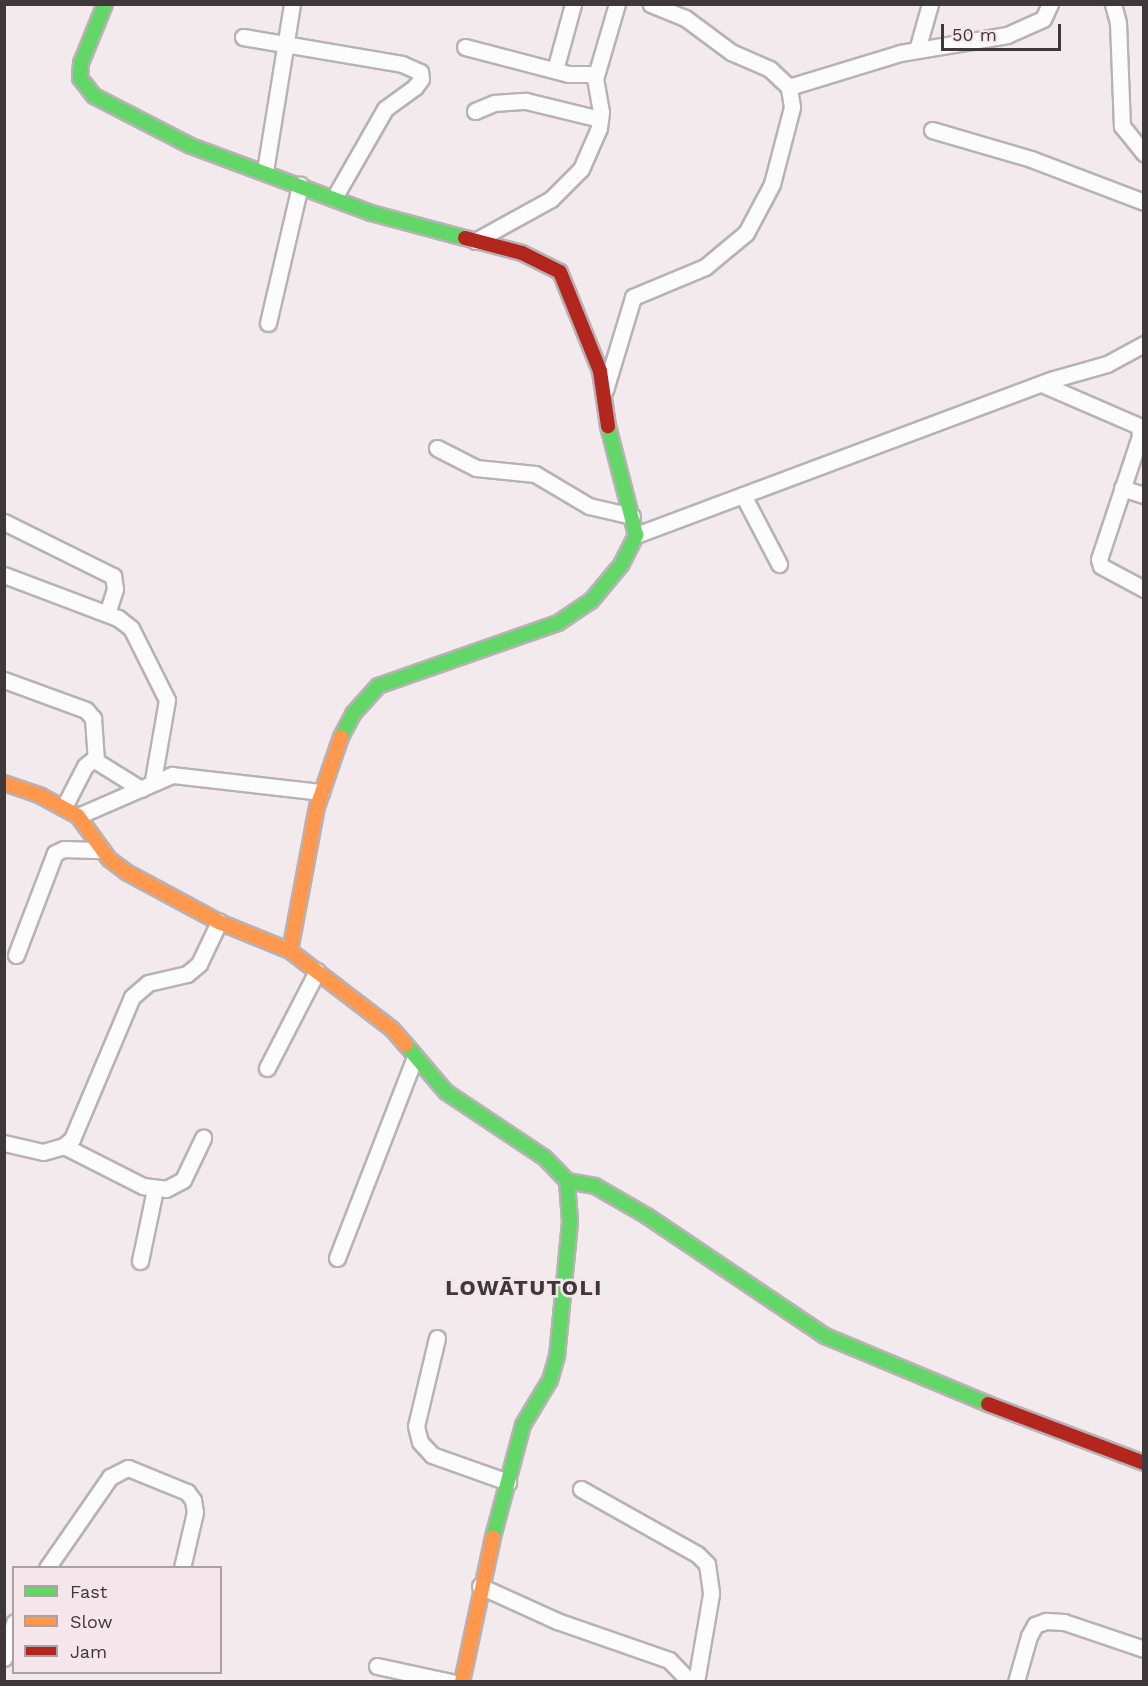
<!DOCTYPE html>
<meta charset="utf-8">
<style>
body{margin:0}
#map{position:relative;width:1148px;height:1686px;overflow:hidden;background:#f2eaed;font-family:"Work Sans",sans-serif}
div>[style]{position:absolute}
.roads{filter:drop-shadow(2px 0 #b8b2b4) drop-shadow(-2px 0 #b8b2b4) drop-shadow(0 2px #b8b2b4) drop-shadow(0 -2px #b8b2b4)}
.street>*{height:15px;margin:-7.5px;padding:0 7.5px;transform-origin:7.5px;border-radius:7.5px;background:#fdfcfc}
.fast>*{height:14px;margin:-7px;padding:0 7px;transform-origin:7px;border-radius:7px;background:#63d668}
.slow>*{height:14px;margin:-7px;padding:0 7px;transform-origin:7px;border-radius:7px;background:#ff974d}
.jam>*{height:14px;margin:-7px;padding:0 7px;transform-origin:7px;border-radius:7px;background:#b3261e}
span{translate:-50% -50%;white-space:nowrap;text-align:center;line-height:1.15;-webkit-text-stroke:5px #f5e6ec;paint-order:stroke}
.district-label{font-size:22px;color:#3e383a;font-weight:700;letter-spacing:1.5px}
.frame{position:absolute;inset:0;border:6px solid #3e383a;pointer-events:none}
.legend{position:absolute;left:12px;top:1566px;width:210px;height:108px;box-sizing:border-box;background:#f5e6ec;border:2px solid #aca0a5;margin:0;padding:8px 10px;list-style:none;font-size:18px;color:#3e383a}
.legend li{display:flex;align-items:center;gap:12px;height:30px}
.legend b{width:30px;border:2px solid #aca0a5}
.scale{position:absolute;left:941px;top:24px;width:120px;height:27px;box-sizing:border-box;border:3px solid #3e383a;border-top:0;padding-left:8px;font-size:18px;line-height:21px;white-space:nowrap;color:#3e383a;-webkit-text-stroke:4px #f5e6ec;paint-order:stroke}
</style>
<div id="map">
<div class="roads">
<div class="street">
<div style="left:1113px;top:4px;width:20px;rotate:75deg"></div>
<div style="left:1118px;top:23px;width:103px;rotate:87.8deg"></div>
<div style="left:1122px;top:126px;width:35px;rotate:51deg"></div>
<div style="left:243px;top:37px;width:161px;rotate:9.6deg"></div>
<div style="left:402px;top:64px;width:20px;rotate:24deg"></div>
<div style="left:420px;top:72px;width:7px;rotate:82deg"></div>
<div style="left:421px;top:79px;width:10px;rotate:127deg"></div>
<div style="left:415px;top:87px;width:37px;rotate:144deg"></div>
<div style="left:385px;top:109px;width:103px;rotate:119.8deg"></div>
<div style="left:465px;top:47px;width:107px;rotate:14.6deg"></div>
<div style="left:569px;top:74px;width:27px"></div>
<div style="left:917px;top:50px;width:48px;rotate:-74.2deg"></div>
<div style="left:555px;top:70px;width:68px;rotate:-74.7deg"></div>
<div style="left:789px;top:87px;width:116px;rotate:-17deg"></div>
<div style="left:900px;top:53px;width:109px;rotate:-9.5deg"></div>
<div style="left:1007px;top:35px;width:39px;rotate:-24deg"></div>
<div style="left:1043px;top:19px;width:17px;rotate:-65deg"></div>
<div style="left:475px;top:111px;width:21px;rotate:-23deg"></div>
<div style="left:494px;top:103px;width:32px;rotate:-4deg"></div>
<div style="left:526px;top:101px;width:76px;rotate:13.7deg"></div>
<div style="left:932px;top:130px;width:103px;rotate:16.3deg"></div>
<div style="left:1031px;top:159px;width:121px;rotate:20.8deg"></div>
<div style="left:265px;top:171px;width:169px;rotate:-80.8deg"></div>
<div style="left:475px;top:241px;width:87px;rotate:-28.9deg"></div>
<div style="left:551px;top:199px;width:42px;rotate:-45deg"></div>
<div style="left:581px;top:169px;width:45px;rotate:-66.3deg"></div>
<div style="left:599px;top:128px;width:16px;rotate:-83deg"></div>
<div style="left:601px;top:112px;width:34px;rotate:-100deg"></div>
<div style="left:595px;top:79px;width:78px;rotate:-73.7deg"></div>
<div style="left:268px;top:323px;width:142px;rotate:-76.9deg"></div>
<div style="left:1042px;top:384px;width:106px;rotate:23.4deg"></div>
<div style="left:1139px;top:426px;width:10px;rotate:84deg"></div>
<div style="left:1140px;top:436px;width:130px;rotate:108.4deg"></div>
<div style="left:1099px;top:559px;width:7px;rotate:74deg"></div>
<div style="left:1101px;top:566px;width:49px;rotate:28.1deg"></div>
<div style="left:605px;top:390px;width:97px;rotate:-73.2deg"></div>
<div style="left:633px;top:297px;width:78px;rotate:-22.6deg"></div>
<div style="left:705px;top:267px;width:53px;rotate:-39.7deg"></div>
<div style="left:746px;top:233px;width:55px;rotate:-62deg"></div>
<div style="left:772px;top:184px;width:80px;rotate:-75.4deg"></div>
<div style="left:792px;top:107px;width:20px;rotate:-99deg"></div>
<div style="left:789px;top:87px;width:26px;rotate:-137deg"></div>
<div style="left:770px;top:69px;width:43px;rotate:-156.4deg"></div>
<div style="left:731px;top:52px;width:57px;rotate:-143.5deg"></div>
<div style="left:685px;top:18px;width:37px;rotate:-158deg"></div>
<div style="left:437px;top:448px;width:44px;rotate:27.1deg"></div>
<div style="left:476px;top:468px;width:59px;rotate:5.8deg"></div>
<div style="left:535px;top:474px;width:63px;rotate:30.7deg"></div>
<div style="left:589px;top:506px;width:44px;rotate:13.1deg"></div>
<div style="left:1122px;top:488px;width:23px;rotate:18deg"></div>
<div style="left:743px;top:495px;width:78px;rotate:62.4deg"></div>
<div style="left:4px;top:522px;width:122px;rotate:26.4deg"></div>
<div style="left:113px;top:576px;width:13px;rotate:81deg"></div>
<div style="left:115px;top:589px;width:26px;rotate:108deg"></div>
<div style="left:636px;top:535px;width:446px;rotate:-20.5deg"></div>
<div style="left:1054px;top:379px;width:55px;rotate:-15.8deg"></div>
<div style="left:1107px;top:364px;width:42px;rotate:-28.4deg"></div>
<div style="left:4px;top:575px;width:122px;rotate:20.7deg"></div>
<div style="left:118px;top:618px;width:16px;rotate:38deg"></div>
<div style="left:131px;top:628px;width:80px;rotate:63.4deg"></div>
<div style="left:167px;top:700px;width:81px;rotate:99.9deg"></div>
<div style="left:4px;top:680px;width:87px;rotate:20.1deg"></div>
<div style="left:86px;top:710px;width:11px;rotate:49deg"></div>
<div style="left:93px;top:718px;width:43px;rotate:86deg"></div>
<div style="left:96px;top:761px;width:53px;rotate:31.9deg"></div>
<div style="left:64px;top:807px;width:46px;rotate:-62.9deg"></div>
<div style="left:85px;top:766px;width:13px;rotate:-39deg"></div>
<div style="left:78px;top:816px;width:103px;rotate:-23.6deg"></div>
<div style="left:172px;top:775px;width:150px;rotate:6.5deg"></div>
<div style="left:16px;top:955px;width:109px;rotate:-69.1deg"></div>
<div style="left:55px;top:853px;width:10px;rotate:-24deg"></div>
<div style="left:64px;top:849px;width:38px;rotate:2deg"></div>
<div style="left:267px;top:1068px;width:109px;rotate:-62.7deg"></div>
<div style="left:4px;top:1143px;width:40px;rotate:13deg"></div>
<div style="left:43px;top:1152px;width:22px;rotate:-16deg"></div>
<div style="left:64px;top:1146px;width:11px;rotate:-41deg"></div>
<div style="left:72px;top:1139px;width:154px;rotate:-67.1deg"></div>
<div style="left:132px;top:997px;width:21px;rotate:-41deg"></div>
<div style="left:148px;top:983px;width:40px;rotate:-13deg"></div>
<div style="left:187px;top:974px;width:16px;rotate:-40deg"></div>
<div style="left:199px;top:964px;width:47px;rotate:-64.5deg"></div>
<div style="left:64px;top:1146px;width:89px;rotate:26.9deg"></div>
<div style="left:143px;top:1186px;width:23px;rotate:7deg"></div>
<div style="left:166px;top:1189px;width:19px;rotate:-28deg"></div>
<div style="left:183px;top:1180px;width:47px;rotate:-64.5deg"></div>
<div style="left:337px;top:1258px;width:216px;rotate:-68.8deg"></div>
<div style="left:140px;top:1261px;width:74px;rotate:-78.2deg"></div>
<div style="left:437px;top:1338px;width:90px;rotate:103.4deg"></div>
<div style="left:416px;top:1426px;width:16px;rotate:76deg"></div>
<div style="left:420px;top:1442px;width:18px;rotate:47deg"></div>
<div style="left:432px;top:1455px;width:81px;rotate:19.6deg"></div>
<div style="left:581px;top:1489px;width:133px;rotate:29.3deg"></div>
<div style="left:697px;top:1554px;width:14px;rotate:45deg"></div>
<div style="left:707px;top:1564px;width:30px;rotate:82deg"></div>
<div style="left:711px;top:1594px;width:89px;rotate:99.7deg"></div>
<div style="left:47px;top:1568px;width:111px;rotate:-55.3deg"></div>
<div style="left:110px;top:1477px;width:20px;rotate:-27deg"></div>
<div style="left:128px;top:1468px;width:64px;rotate:22.1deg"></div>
<div style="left:187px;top:1492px;width:10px;rotate:53deg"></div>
<div style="left:193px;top:1500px;width:12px;rotate:81deg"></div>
<div style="left:195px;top:1512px;width:57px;rotate:103.1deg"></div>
<div style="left:480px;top:1586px;width:85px;rotate:24.4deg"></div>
<div style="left:557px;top:1621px;width:119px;rotate:19.2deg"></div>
<div style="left:669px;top:1660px;width:30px;rotate:46deg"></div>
<div style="left:4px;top:1658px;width:37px;rotate:-74deg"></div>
<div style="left:377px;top:1666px;width:76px;rotate:12.2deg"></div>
<div style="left:1016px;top:1682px;width:48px;rotate:-74.2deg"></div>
<div style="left:1029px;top:1636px;width:13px;rotate:-61deg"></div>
<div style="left:1035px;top:1625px;width:12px;rotate:-20deg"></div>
<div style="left:1046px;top:1621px;width:18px;rotate:3deg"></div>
<div style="left:1064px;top:1622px;width:84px;rotate:18.6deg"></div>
</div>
<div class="fast">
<div style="left:105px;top:4px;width:64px;rotate:112.1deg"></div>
<div style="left:81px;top:63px;width:15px;rotate:94deg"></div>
<div style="left:80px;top:78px;width:23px;rotate:52deg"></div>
<div style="left:94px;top:96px;width:109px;rotate:27.3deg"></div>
<div style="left:191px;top:146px;width:192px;rotate:20.4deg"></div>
<div style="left:371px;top:213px;width:97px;rotate:14.9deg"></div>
<div style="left:341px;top:737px;width:26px;rotate:-62deg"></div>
<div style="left:353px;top:714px;width:38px;rotate:-48deg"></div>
<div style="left:378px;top:686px;width:191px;rotate:-19.3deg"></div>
<div style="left:558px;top:623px;width:40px;rotate:-34deg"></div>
<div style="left:591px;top:601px;width:47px;rotate:-50.2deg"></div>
<div style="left:621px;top:565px;width:34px;rotate:-63deg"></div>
<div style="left:636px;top:535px;width:113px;rotate:-104.4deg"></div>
<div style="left:406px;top:1045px;width:62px;rotate:49.6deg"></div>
<div style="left:446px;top:1092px;width:119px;rotate:33.7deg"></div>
<div style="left:545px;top:1158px;width:32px;rotate:46deg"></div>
<div style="left:567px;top:1181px;width:41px;rotate:85.8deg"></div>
<div style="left:570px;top:1222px;width:135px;rotate:95.5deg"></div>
<div style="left:557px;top:1356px;width:25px;rotate:106deg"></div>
<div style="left:550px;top:1380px;width:52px;rotate:121deg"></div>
<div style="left:523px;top:1425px;width:116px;rotate:105deg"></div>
<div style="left:567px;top:1181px;width:28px;rotate:10deg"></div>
<div style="left:595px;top:1186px;width:60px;rotate:30deg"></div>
<div style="left:647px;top:1216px;width:215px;rotate:34deg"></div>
<div style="left:825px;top:1336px;width:177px;rotate:22.6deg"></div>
</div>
<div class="slow">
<div style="left:4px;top:783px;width:39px;rotate:19deg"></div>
<div style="left:41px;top:796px;width:42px;rotate:28.4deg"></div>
<div style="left:78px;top:816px;width:53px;rotate:54.2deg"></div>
<div style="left:109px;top:859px;width:21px;rotate:37deg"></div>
<div style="left:126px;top:872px;width:106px;rotate:28.3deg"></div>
<div style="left:219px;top:922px;width:77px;rotate:22.2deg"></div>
<div style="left:290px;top:951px;width:128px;rotate:37.4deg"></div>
<div style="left:392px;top:1029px;width:21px;rotate:49deg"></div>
<div style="left:290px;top:951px;width:147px;rotate:-79.4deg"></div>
<div style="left:317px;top:807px;width:74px;rotate:-71.1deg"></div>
<div style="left:462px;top:1682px;width:148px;rotate:-77.9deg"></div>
</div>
<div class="jam">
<div style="left:465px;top:238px;width:59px;rotate:14.7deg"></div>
<div style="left:522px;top:253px;width:42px;rotate:26.6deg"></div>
<div style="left:560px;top:272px;width:107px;rotate:68deg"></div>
<div style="left:600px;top:371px;width:56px;rotate:81.7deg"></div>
<div style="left:988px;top:1404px;width:167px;rotate:20.7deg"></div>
</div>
</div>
<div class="district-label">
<span style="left:524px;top:1288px">LOWĀTUTOLI</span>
</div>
<div class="frame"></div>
<ul class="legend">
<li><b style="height:8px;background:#63d668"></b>Fast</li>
<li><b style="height:8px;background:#ff974d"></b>Slow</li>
<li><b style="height:8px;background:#b3261e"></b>Jam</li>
</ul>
<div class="scale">50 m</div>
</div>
